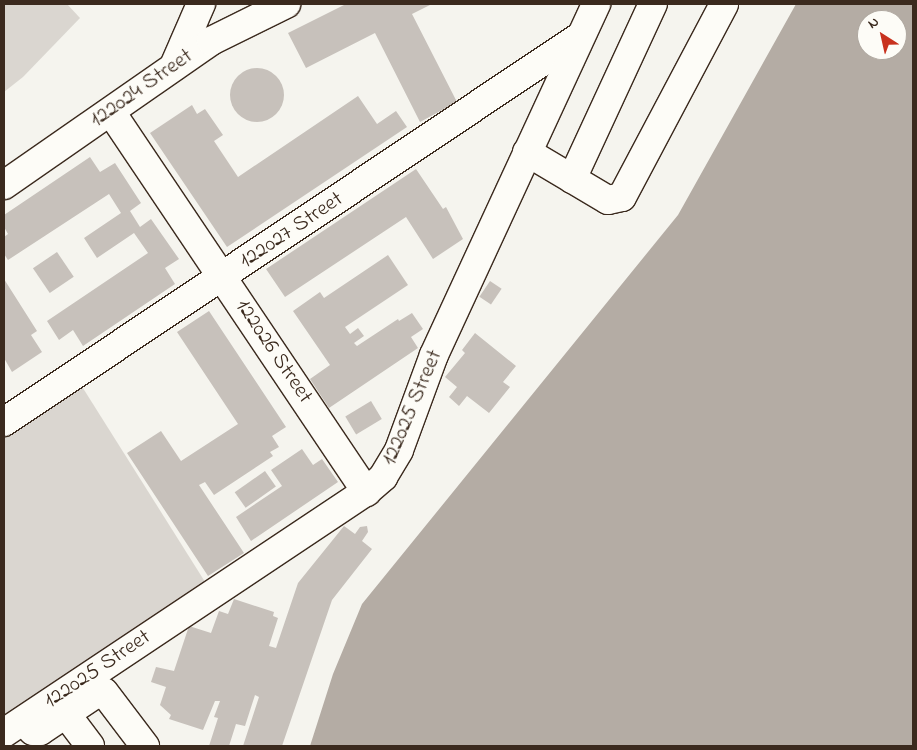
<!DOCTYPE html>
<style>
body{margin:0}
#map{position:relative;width:917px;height:750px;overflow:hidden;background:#f5f4ee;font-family:"Indie Flower",sans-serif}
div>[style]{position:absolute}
.green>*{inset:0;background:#dad6d0}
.water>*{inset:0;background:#b4aca4}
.building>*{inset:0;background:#c7c1bb;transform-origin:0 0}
.round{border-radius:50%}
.roads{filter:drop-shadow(1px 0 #3b2a1e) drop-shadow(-1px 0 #3b2a1e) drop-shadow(0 1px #3b2a1e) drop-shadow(0 -1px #3b2a1e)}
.minor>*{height:28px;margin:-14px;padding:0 14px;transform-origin:14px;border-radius:14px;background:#fdfcf7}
span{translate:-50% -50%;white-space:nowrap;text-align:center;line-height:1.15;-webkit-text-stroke:4px #fdfcf7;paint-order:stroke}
.street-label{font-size:22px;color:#3b2a1e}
.frame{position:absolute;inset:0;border:5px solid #3b2a1e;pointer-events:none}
.north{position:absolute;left:857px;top:10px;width:50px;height:50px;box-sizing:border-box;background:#fdfcf7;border:1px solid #afa8a0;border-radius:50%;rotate:325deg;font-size:14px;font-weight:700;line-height:20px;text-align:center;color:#3b2a1e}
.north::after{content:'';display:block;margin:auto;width:18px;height:22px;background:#c8321e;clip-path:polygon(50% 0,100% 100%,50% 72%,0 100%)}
</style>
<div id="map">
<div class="green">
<div style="clip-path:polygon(4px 4px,67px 4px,80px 18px,23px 77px,4px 92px)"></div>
<div style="clip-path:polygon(81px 385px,207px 585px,4px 720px,4px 436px)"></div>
</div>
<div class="water">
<div style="clip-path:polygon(evenodd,796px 4px,913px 4px,913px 746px,310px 746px,333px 674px,362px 604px,678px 215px,796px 4px,867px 20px,897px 20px,897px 50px,867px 50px,867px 20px)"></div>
</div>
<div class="building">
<div style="clip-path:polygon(346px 4px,432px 4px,412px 14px,457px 102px,420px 122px,375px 33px,306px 68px,288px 33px)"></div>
<div class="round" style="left:230px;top:68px;width:54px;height:54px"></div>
<div style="clip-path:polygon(358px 96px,377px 124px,396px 111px,407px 127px,227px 247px,150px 133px,192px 105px,197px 114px,205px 109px,223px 135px,214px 141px,238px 177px)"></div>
<div style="clip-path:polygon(90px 157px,100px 172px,115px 163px,141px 203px,130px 211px,140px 227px,151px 219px,179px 259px,165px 268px,175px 284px,83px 346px,73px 330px,59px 340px,47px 321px,148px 253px,134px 233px,97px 258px,84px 238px,121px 213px,109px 194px,8px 260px,4px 254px,4px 237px,8px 234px,4px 227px,4px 215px)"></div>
<div style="clip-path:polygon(416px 169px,443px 209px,446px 207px,463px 239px,433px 259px,406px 217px,285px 297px,266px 269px)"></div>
<div style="left:57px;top:252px;width:30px;height:29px;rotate:56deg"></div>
<div style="clip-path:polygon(388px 255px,408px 285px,345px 327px,350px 334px,358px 328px,364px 336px,354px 343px,357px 346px,398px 319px,399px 321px,412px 313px,423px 329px,411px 337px,418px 348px,329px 408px,310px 379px,330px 365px,293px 311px,320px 292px,324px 298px)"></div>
<div style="clip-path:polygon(4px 279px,37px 331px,31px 335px,42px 352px,12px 372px,4px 358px)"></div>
<div style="left:490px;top:281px;width:14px;height:19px;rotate:34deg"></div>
<div style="clip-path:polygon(209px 311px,286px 427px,272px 436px,279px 447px,270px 452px,273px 456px,214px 495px,205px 482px,199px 485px,244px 553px,208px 576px,127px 453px,161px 431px,181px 461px,238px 424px,177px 332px)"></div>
<div style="clip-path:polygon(475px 333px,516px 366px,503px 382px,510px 387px,489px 413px,467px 396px,459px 406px,449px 397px,457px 387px,445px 377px,465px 353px,462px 350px)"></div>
<div style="left:371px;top:401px;width:21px;height:30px;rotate:59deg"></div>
<div style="clip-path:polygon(302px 449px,313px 465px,322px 459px,338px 482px,251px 541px,236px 517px,282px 486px,271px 470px)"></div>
<div style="left:265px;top:471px;width:19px;height:37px;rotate:55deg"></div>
<div style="clip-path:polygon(344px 526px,355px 534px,360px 527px,367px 526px,368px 532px,362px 541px,372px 549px,332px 600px,282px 746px,243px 746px,259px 697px,255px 695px,245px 726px,236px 724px,229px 746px,209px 746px,218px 718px,214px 717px,220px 701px,215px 701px,203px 730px,169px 719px,171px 715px,160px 705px,166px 687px,151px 682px,156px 667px,174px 671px,189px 626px,211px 633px,219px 611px,228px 614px,234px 599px,274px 612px,273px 616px,278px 618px,269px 646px,276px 648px,298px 583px)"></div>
</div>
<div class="roads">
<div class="minor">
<div style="left:174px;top:66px;width:68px;rotate:-66.5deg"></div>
<div style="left:111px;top:112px;width:458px;rotate:56.1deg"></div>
<div style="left:527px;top:152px;width:94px;rotate:30.7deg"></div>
<div style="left:608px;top:200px;width:14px;rotate:-12deg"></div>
<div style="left:622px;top:197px;width:218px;rotate:-62.1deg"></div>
<div style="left:572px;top:179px;width:193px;rotate:-65.2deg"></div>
<div style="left:4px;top:185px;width:252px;rotate:-34.8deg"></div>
<div style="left:211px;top:41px;width:84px;rotate:-26.3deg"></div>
<div style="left:4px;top:422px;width:692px;rotate:-33.8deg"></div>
<div style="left:66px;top:714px;width:40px;rotate:53deg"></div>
<div style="left:23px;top:721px;width:14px;rotate:45deg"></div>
<div style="left:33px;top:731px;width:7px"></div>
<div style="left:40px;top:731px;width:65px;rotate:-33.7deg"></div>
<div style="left:94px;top:695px;width:10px;rotate:-17deg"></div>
<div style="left:104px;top:692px;width:68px;rotate:52.8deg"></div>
<div style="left:4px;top:733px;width:435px;rotate:-33.7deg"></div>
<div style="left:366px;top:492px;width:23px;rotate:-41deg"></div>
<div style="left:383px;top:477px;width:31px;rotate:-59deg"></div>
<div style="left:399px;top:450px;width:101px;rotate:-69.8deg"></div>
<div style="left:434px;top:355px;width:387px;rotate:-65.2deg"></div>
</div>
</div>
<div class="street-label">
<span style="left:142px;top:89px;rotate:-35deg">122024 Street</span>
<span style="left:292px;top:231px;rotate:-34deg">122027 Street</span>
<span style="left:273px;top:352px;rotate:56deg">122026 Street</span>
<span style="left:413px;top:408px;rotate:-67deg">122025 Street</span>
<span style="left:98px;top:670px;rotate:-34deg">122025 Street</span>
</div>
<div class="frame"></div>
<div class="north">N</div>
</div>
